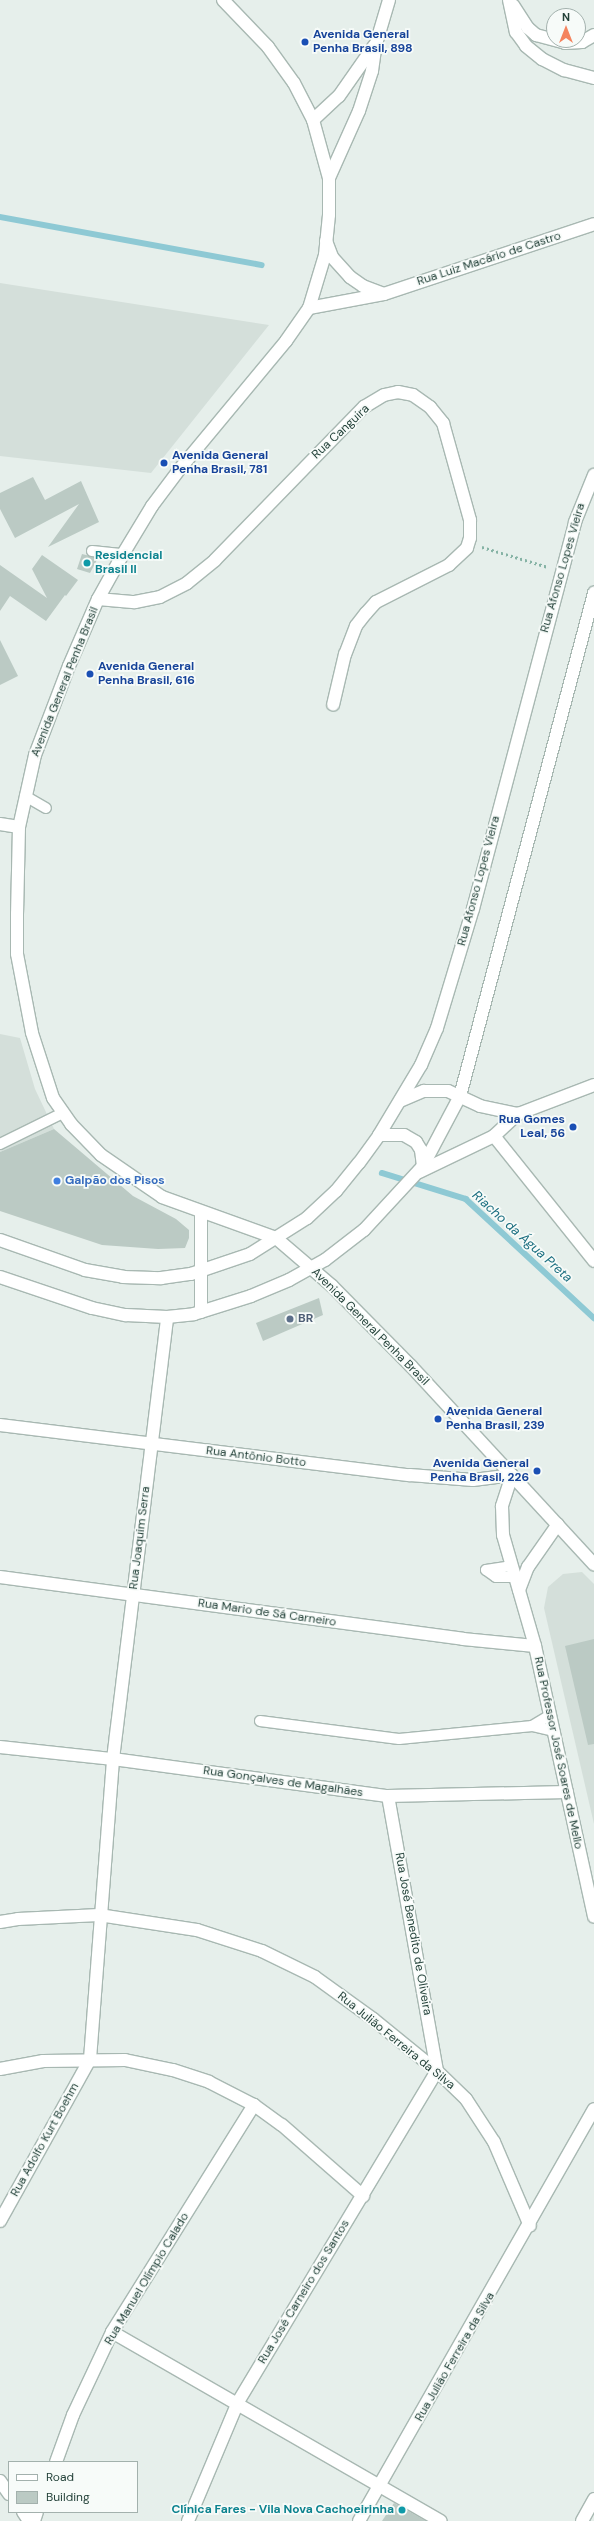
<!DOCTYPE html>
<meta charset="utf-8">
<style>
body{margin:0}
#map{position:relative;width:594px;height:2521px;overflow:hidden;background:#e6efeb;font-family:"DM Sans",sans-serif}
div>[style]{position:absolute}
.built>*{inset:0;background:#d4dfda}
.stream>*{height:5.5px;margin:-2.75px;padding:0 2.75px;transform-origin:2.75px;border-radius:2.75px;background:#8ec9d4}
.building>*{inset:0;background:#bbcac4}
.path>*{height:2.5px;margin-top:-1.25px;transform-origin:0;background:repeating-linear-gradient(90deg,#86b3a5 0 2px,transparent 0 5px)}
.roads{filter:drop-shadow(1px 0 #a8b8b2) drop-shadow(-1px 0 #a8b8b2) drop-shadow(0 1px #a8b8b2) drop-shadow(0 -1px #a8b8b2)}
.lane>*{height:10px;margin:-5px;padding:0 5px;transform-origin:5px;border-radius:5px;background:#fff}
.street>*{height:12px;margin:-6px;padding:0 6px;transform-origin:6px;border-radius:6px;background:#fff}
.secondary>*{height:12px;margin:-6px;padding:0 6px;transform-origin:6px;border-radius:6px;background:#fff}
.dots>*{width:11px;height:11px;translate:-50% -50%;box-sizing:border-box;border:2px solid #f7fbf9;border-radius:50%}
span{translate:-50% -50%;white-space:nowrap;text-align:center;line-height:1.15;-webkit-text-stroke:3.5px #f7fbf9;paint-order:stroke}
.transit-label{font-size:12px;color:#164399;font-weight:700}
.left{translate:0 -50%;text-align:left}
.right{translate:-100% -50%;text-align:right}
.street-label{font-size:12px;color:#24423a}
.culture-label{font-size:12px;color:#0d838f;font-weight:700}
.shop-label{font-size:12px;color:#366cbe;font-weight:700}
.service-label{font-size:12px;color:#4e5e75;font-weight:700}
.water-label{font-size:13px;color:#1c6f80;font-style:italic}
.legend{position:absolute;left:8px;top:2461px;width:130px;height:52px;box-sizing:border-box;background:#f7fbf9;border:1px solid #a3b1ad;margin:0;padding:5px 7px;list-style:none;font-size:12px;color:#24423a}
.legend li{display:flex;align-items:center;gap:8px;height:20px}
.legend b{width:20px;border:1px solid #a3b1ad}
.north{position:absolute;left:546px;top:8px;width:40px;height:40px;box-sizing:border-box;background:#f7fbf9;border:1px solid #a3b1ad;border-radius:50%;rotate:0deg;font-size:11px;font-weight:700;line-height:16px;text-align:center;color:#24423a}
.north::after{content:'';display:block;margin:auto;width:14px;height:18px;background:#f4845f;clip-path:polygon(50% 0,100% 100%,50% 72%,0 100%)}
</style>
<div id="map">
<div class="built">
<div style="clip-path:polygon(0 283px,269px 325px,151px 473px,0 456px)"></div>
<div style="clip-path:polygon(0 1034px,20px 1038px,35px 1089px,54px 1129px,0 1152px)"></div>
<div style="clip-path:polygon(582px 1572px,594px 1584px,594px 1824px,544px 1608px,548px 1587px,563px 1574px)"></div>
</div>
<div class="stream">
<div style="left:0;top:217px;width:266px;rotate:10.4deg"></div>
<div style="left:382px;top:1173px;width:88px;rotate:17.2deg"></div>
<div style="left:466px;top:1199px;width:175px;rotate:42.9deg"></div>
</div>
<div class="building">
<div style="clip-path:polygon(33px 477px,45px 500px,81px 481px,99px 522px,48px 547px,79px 504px,15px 538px,0 509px,0 493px)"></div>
<div style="clip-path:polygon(82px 554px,98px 558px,90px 573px,77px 569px)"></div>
<div style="clip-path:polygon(42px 555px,78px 580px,66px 596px,65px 595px,46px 621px,10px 596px,0 611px,0 565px,47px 598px,32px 569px)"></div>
<div style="clip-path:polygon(0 640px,18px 676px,0 685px)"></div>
<div style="clip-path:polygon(54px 1129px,133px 1196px,176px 1219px,189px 1230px,189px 1238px,185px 1248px,158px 1249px,102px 1245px,0 1211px,0 1152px)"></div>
<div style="clip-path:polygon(319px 1298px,323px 1315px,263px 1341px,256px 1323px)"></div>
<div style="clip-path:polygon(594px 1639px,594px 1744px,588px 1745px,565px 1646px)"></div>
<div style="clip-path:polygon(394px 2503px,426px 2521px,382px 2521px)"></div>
</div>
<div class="path">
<div style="left:482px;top:547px;width:69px;rotate:16.9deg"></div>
</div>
<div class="roads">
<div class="lane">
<div style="left:92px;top:551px;width:31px;rotate:6deg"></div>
<div style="left:25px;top:796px;width:24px;rotate:30deg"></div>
<div style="left:0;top:1144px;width:70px;rotate:-26.2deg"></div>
<div style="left:486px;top:1570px;width:12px;rotate:35deg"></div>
<div style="left:496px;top:1577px;width:19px"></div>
<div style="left:486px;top:1570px;width:25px;rotate:-9deg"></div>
<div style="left:260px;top:1721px;width:140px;rotate:7.4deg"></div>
<div style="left:399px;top:1739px;width:134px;rotate:-5.6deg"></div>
<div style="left:532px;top:1726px;width:23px;rotate:13deg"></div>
<div style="left:532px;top:1726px;width:21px;rotate:-31deg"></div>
</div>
<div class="street">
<div style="left:509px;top:0;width:33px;rotate:78deg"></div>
<div style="left:516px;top:32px;width:17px;rotate:54deg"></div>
<div style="left:526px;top:46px;width:21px;rotate:39deg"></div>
<div style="left:542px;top:59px;width:25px;rotate:27deg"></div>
<div style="left:564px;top:70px;width:31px;rotate:15deg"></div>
<div style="left:513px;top:5px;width:27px;rotate:57deg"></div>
<div style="left:528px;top:28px;width:11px;rotate:41deg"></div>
<div style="left:536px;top:35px;width:30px;rotate:15deg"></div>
<div style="left:565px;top:43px;width:17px;rotate:-3deg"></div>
<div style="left:582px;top:42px;width:14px;rotate:-30deg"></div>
<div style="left:326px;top:241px;width:17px;rotate:69deg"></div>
<div style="left:332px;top:257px;width:27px;rotate:48deg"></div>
<div style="left:350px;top:277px;width:16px;rotate:35deg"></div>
<div style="left:363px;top:286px;width:22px;rotate:21deg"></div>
<div style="left:309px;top:308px;width:76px;rotate:-10.6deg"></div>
<div style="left:384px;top:294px;width:221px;rotate:-18.4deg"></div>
<div style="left:98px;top:599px;width:37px;rotate:5deg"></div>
<div style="left:135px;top:602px;width:25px;rotate:-11deg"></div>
<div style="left:160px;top:597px;width:30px;rotate:-27deg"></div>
<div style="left:187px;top:583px;width:36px;rotate:-39deg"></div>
<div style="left:215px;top:560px;width:214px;rotate:-45.8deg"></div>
<div style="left:364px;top:407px;width:23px;rotate:-31deg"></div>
<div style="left:384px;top:395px;width:14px;rotate:-12deg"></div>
<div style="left:398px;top:392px;width:15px;rotate:11deg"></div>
<div style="left:413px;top:395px;width:21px;rotate:35deg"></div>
<div style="left:430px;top:407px;width:21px;rotate:51deg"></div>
<div style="left:443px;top:423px;width:101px;rotate:74.4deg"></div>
<div style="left:470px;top:520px;width:18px;rotate:90deg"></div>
<div style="left:470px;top:538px;width:10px;rotate:107deg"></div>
<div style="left:467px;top:548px;width:25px;rotate:137deg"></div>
<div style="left:449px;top:565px;width:82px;rotate:153.1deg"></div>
<div style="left:376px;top:602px;width:15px;rotate:132deg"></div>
<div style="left:366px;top:613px;width:16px;rotate:128deg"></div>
<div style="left:356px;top:626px;width:30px;rotate:111deg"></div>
<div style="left:345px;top:654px;width:52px;rotate:103.2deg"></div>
<div style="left:0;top:824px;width:19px;rotate:9deg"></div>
<div style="left:494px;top:1136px;width:160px;rotate:51.3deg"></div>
<div style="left:0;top:1425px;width:413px;rotate:7deg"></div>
<div style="left:410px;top:1475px;width:63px;rotate:4.5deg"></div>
<div style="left:473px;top:1480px;width:39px;rotate:-7deg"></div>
<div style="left:512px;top:1475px;width:33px;rotate:108deg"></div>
<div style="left:502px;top:1506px;width:29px;rotate:88deg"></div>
<div style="left:503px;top:1535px;width:116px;rotate:73.9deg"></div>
<div style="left:535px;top:1646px;width:277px;rotate:77.7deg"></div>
<div style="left:0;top:1577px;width:467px;rotate:7.6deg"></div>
<div style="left:463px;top:1639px;width:72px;rotate:5.6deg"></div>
<div style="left:519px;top:1590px;width:25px;rotate:-69deg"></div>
<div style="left:528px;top:1567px;width:52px;rotate:-55.1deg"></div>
<div style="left:0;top:1747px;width:114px;rotate:6.1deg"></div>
<div style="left:113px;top:1759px;width:277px;rotate:7.7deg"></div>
<div style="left:388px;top:1796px;width:179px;rotate:-1.3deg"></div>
<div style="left:0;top:1922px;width:18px;rotate:-9deg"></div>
<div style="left:18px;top:1919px;width:81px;rotate:-2.8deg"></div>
<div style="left:99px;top:1915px;width:99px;rotate:8.7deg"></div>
<div style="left:197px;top:1930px;width:68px;rotate:17.9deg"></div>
<div style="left:262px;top:1951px;width:59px;rotate:26.1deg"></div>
<div style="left:315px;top:1977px;width:72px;rotate:35.9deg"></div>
<div style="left:373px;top:2019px;width:82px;rotate:39.1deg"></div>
<div style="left:437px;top:2071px;width:40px;rotate:44deg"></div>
<div style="left:466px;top:2099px;width:51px;rotate:56.9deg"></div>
<div style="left:494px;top:2142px;width:91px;rotate:66.8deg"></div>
<div style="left:0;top:2069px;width:44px;rotate:-10.5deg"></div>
<div style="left:43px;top:2061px;width:82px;rotate:-0.7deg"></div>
<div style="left:125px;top:2060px;width:49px;rotate:11.8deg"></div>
<div style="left:173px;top:2070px;width:38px;rotate:18deg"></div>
<div style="left:209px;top:2082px;width:51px;rotate:27.1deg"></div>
<div style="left:254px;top:2105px;width:34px;rotate:36deg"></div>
<div style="left:282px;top:2125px;width:108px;rotate:41.2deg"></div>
<div style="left:0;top:2221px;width:185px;rotate:-60.9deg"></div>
<div style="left:90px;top:2059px;width:301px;rotate:-85.6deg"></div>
<div style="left:113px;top:1759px;width:445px;rotate:-83deg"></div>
<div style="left:112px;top:2332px;width:379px;rotate:29.9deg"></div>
<div style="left:56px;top:2462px;width:50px;rotate:-70.1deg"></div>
<div style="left:73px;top:2415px;width:92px;rotate:-64.8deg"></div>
<div style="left:112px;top:2332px;width:268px;rotate:-58deg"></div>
<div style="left:0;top:2481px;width:16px;rotate:55deg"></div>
<div style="left:23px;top:2512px;width:11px;rotate:56deg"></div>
<div style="left:34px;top:2521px;width:9px;rotate:-72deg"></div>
<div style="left:188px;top:2521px;width:129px;rotate:-67.2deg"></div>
<div style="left:238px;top:2402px;width:386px;rotate:-59deg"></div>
<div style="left:437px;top:2071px;width:279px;rotate:-100.1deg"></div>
<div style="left:359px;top:2521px;width:474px;rotate:-60.3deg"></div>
</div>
<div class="secondary">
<div style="left:223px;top:0;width:65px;rotate:46.2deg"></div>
<div style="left:268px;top:47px;width:44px;rotate:54.2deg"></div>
<div style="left:294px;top:83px;width:42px;rotate:62.8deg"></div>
<div style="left:313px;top:120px;width:60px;rotate:74.6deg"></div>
<div style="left:329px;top:178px;width:37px;rotate:90deg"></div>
<div style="left:329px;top:215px;width:40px;rotate:95.7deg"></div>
<div style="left:325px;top:255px;width:55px;rotate:106.8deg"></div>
<div style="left:309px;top:308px;width:40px;rotate:124.9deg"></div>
<div style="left:286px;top:341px;width:168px;rotate:129.7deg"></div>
<div style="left:179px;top:470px;width:45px;rotate:126.9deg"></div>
<div style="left:152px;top:506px;width:56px;rotate:121.1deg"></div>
<div style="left:123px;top:554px;width:51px;rotate:119.1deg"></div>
<div style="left:98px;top:599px;width:73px;rotate:113.4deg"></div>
<div style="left:69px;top:666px;width:95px;rotate:110.9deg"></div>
<div style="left:35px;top:755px;width:74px;rotate:102.5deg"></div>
<div style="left:19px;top:827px;width:87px;rotate:91.3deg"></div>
<div style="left:17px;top:914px;width:40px;rotate:90deg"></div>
<div style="left:17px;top:954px;width:80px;rotate:79.2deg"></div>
<div style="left:32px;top:1033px;width:68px;rotate:72.1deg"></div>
<div style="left:53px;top:1098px;width:32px;rotate:55deg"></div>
<div style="left:71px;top:1124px;width:43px;rotate:45.9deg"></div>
<div style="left:101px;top:1155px;width:74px;rotate:34.5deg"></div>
<div style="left:162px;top:1197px;width:121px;rotate:19.8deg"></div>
<div style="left:276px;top:1238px;width:74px;rotate:40.6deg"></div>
<div style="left:332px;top:1286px;width:112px;rotate:45.4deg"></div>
<div style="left:411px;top:1366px;width:270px;rotate:47.3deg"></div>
<div style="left:313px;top:120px;width:35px;rotate:-43deg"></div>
<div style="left:339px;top:96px;width:61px;rotate:-55deg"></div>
<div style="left:329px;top:178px;width:73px;rotate:-65.9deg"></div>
<div style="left:359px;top:111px;width:42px;rotate:-72deg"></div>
<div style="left:372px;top:71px;width:27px;rotate:-82deg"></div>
<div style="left:376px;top:44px;width:46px;rotate:-73.5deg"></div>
<div style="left:400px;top:1101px;width:26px;rotate:-23deg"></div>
<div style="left:424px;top:1091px;width:24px"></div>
<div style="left:448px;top:1091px;width:35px;rotate:25deg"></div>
<div style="left:480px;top:1106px;width:39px;rotate:12deg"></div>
<div style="left:379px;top:1135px;width:25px"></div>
<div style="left:404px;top:1135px;width:14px;rotate:30deg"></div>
<div style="left:416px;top:1142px;width:9px;rotate:58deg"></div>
<div style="left:421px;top:1150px;width:16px;rotate:83deg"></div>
<div style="left:419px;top:1172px;width:83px;rotate:-25.6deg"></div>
<div style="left:494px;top:1136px;width:33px;rotate:-43deg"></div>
<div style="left:518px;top:1114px;width:81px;rotate:-20.9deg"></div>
<div style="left:0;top:1240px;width:90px;rotate:19.4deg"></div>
<div style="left:85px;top:1270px;width:39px;rotate:10deg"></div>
<div style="left:123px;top:1277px;width:38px;rotate:2deg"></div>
<div style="left:161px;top:1278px;width:30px;rotate:-8deg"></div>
<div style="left:191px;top:1274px;width:62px;rotate:-18.7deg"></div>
<div style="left:250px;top:1254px;width:67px;rotate:-32.3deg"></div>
<div style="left:307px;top:1218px;width:40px;rotate:-43deg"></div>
<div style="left:336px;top:1191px;width:36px;rotate:-51deg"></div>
<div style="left:359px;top:1163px;width:34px;rotate:-54deg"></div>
<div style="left:379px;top:1135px;width:82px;rotate:-59deg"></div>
<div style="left:421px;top:1065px;width:40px;rotate:-66.6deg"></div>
<div style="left:437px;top:1028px;width:124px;rotate:-73.2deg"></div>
<div style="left:473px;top:909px;width:400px;rotate:-75.2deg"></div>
<div style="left:575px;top:522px;width:51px;rotate:-68deg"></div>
<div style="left:0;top:1277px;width:97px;rotate:18.6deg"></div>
<div style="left:92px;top:1308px;width:35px;rotate:12deg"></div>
<div style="left:126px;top:1315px;width:41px;rotate:2.8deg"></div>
<div style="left:167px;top:1317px;width:27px;rotate:-6deg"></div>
<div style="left:194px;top:1314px;width:60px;rotate:-17.5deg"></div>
<div style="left:251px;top:1296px;width:41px;rotate:-22.8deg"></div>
<div style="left:289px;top:1280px;width:41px;rotate:-29.1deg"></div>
<div style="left:325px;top:1260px;width:49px;rotate:-37.6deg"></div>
<div style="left:364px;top:1230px;width:87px;rotate:-47.3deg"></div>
<div style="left:423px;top:1166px;width:79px;rotate:-62.1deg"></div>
<div style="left:460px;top:1096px;width:521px;rotate:-75.08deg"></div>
<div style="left:201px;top:1312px;width:100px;rotate:-90deg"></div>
<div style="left:582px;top:2521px;width:25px;rotate:-61deg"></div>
</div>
</div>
<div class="dots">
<div style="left:305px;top:42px;background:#1a4fb4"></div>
<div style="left:164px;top:463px;background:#1a4fb4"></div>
<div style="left:87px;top:563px;background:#0f9aa8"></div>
<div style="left:90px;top:674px;background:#1a4fb4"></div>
<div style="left:573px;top:1127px;background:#1a4fb4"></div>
<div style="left:57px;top:1181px;background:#3f7fe0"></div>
<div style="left:290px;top:1319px;background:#5c6f8a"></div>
<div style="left:438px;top:1419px;background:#1a4fb4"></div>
<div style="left:537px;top:1471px;background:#1a4fb4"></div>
<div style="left:402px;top:2510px;background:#0f9aa8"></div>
</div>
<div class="transit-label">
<span class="left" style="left:313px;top:42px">Avenida General<br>Penha Brasil, 898</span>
<span class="left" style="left:172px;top:463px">Avenida General<br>Penha Brasil, 781</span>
<span class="left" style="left:98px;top:674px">Avenida General<br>Penha Brasil, 616</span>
<span class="right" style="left:565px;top:1127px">Rua Gomes<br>Leal, 56</span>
<span class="left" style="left:446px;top:1419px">Avenida General<br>Penha Brasil, 239</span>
<span class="right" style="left:529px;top:1471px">Avenida General<br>Penha Brasil, 226</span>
</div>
<div class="street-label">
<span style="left:489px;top:259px;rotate:-18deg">Rua Luiz Macário de Castro</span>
<span style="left:341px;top:432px;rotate:-43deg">Rua Canguira</span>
<span style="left:563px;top:568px;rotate:-74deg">Rua Afonso Lopes Vieira</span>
<span style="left:65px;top:682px;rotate:-68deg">Avenida General Penha Brasil</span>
<span style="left:479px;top:881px;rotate:-75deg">Rua Afonso Lopes Vieira</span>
<span style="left:370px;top:1327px;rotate:45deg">Avenida General Penha Brasil</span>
<span style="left:256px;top:1457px;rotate:7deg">Rua Antônio Botto</span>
<span style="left:140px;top:1538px;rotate:-83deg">Rua Joaquim Serra</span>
<span style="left:267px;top:1613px;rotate:8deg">Rua Mario de Sá Carneiro</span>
<span style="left:558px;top:1753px;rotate:78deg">Rua Professor José Soares de Mello</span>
<span style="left:283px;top:1782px;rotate:8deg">Rua Gonçalves de Magalhães</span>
<span style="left:413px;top:1934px;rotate:80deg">Rua José Benedito de Oliveira</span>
<span style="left:396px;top:2041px;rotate:39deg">Rua Julião Ferreira da Silva</span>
<span style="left:45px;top:2140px;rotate:-61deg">Rua Adolfo Kurt Boehm</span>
<span style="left:147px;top:2279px;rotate:-59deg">Rua Manuel Olímpio Calado</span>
<span style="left:304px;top:2292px;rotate:-59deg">Rua José Carneiro dos Santos</span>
<span style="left:455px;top:2357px;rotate:-60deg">Rua Julião Ferreira da Silva</span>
</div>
<div class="culture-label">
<span class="left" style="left:95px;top:563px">Residencial<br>Brasil ll</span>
<span class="right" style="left:394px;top:2510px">Clínica Fares - Vila Nova Cachoeirinha</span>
</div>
<div class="shop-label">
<span class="left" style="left:65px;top:1181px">Galpão dos Pisos</span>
</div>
<div class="service-label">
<span class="left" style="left:298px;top:1319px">BR</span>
</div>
<div class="water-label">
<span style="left:522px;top:1237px;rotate:42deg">Riacho da Água Preta</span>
</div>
<ul class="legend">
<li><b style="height:5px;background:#fff"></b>Road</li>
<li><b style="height:11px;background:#bbcac4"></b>Building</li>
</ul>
<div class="north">N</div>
</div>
